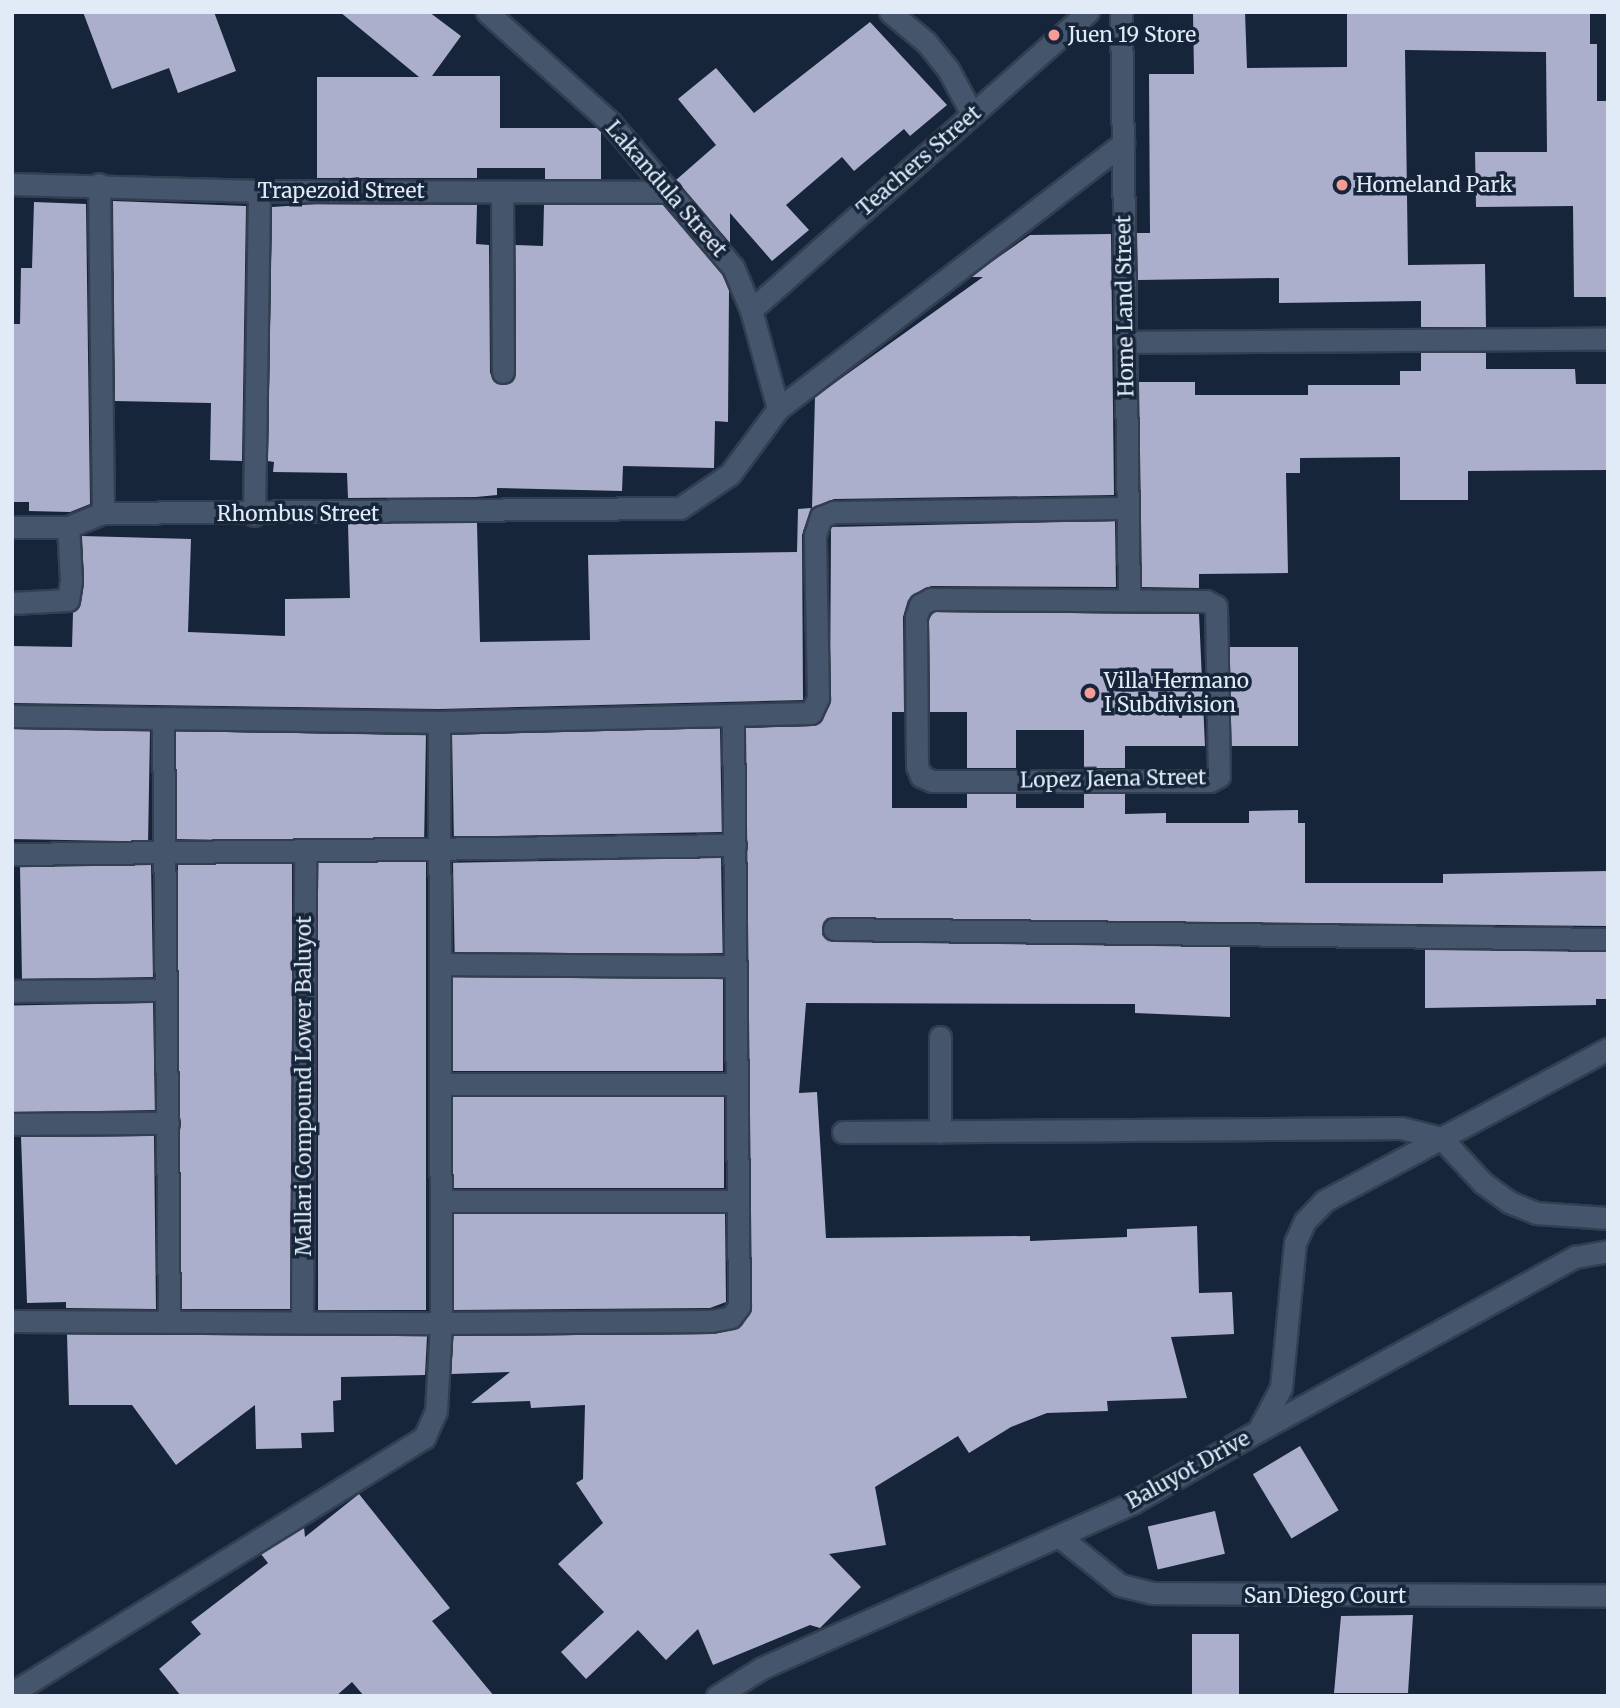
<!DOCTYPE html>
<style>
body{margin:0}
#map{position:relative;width:1620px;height:1708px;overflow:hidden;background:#162539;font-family:Merriweather,serif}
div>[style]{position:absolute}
.building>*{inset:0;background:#acafcc;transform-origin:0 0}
.roads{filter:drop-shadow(2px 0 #333f50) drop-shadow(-2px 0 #333f50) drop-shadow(0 2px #333f50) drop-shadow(0 -2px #333f50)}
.service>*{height:21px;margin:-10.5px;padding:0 10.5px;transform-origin:10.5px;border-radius:10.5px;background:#44556c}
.pedestrian>*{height:21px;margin:-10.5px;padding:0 10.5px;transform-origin:10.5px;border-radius:10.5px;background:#44556c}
.minor>*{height:21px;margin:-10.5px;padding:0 10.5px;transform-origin:10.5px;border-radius:10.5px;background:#44556c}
.dots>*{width:19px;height:19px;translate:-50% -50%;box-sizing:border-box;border:4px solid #162539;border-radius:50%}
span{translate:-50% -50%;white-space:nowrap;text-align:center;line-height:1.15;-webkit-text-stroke:7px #162539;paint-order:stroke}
.poi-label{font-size:21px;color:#e1ebf8}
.left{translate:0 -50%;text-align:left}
.street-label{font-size:21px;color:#e1ebf8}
.frame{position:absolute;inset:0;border:14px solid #e1ebf8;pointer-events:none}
</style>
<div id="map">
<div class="building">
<div style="clip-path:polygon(83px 12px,214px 12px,236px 71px,178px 93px,169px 68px,112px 89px)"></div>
<div style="clip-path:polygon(340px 12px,429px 12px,461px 36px,432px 76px,500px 76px,500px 128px,597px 128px,601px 132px,601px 179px,545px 179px,545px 168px,477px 168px,477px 178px,317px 178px,317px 77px,419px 77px)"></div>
<div style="clip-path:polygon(1193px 12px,1245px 12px,1247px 68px,1347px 67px,1347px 12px,1590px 12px,1590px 44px,1597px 44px,1597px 101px,1608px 101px,1608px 297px,1574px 297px,1573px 206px,1476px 207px,1475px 152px,1547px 152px,1546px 52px,1405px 50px,1408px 265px,1485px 264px,1486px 327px,1421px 327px,1421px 301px,1279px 303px,1279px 278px,1138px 280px,1137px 233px,1150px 233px,1149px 74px,1194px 74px)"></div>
<div style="clip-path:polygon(870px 22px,947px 105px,910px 136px,904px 129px,854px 171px,842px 157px,786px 205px,809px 230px,772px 261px,730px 213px,730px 243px,676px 180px,716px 145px,678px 99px,716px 68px,754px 113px)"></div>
<div style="clip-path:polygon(113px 201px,246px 206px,242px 461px,210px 460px,211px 403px,115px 401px)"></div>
<div style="clip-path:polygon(34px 202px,86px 204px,90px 504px,70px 512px,29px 511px,29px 502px,12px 502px,12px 324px,20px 324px,21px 268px,32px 268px)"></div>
<div style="clip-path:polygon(317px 204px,477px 205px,476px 244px,489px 245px,490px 373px,502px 385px,510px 383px,516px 372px,515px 245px,543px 246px,544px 205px,663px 205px,722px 274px,729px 290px,728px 422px,715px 421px,714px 468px,623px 466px,622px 491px,497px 488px,497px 495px,476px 497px,348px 498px,347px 473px,273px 472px,274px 462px,268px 461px,272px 207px)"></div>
<div style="clip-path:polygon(1111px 234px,1114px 495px,834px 499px,812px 508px,815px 397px,983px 277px,970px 277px,1030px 235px)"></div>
<div style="clip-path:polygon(1421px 353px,1486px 353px,1486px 369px,1575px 369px,1576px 384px,1608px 384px,1608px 470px,1468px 471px,1468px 500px,1400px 500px,1400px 457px,1300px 458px,1300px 473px,1286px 473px,1288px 573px,1199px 574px,1199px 588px,1142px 587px,1139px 382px,1195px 382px,1195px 395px,1308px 395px,1308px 385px,1400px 385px,1400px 371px,1421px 371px)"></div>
<div style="clip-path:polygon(811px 508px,802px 535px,803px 700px,439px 709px,12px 703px,12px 646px,72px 647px,73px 612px,81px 603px,84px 582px,82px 536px,191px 539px,188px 632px,285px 636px,285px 599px,350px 598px,348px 524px,477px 523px,480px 642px,590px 640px,588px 555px,797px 552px,798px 509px)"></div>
<div style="clip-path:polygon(1115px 521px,1116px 587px,931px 586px,908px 600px,903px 617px,904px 712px,892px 712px,892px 808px,967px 808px,967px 794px,1016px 794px,1016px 808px,1084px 808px,1084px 794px,1125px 794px,1125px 814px,1166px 813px,1166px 823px,1249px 823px,1249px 811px,1298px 810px,1298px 823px,1305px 823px,1305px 883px,1443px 883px,1443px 874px,1608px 871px,1608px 926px,827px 918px,822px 935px,834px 942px,1230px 947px,1230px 1017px,1135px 1013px,1135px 1004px,806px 1003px,799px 1093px,817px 1092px,826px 1238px,1030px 1236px,1030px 1241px,1127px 1237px,1127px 1229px,1197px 1226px,1199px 1293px,1232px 1292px,1234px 1334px,1171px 1337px,1187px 1398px,1107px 1401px,1108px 1411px,1047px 1413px,1011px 1427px,969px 1453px,958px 1436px,875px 1487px,886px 1545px,829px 1554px,861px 1587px,820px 1628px,810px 1625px,713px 1665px,698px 1629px,666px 1660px,638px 1630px,586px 1679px,561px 1652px,604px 1612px,558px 1564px,603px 1523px,576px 1483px,583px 1479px,585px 1405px,531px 1408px,530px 1401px,471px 1403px,510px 1372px,451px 1374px,453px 1336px,711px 1334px,742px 1325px,752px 1306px,746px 728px,812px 726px,822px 719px,830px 704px,831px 527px)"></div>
<div style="clip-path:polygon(934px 612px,1199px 614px,1205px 746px,1125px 746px,1125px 768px,1084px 768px,1084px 730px,1016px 730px,1016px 768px,967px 768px,967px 712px,930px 712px,929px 619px)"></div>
<div style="left:1298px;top:647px;width:99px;height:68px;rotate:90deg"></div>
<div style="left:720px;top:728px;width:104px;height:268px;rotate:89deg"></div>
<div style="left:12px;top:729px;width:138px;height:110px;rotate:1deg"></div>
<div style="left:176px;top:731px;width:250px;height:108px;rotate:1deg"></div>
<div style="left:721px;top:858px;width:95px;height:268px;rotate:89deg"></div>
<div style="left:426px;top:862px;width:448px;height:108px;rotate:90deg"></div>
<div style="left:292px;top:864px;width:445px;height:114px;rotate:90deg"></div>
<div style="left:151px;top:865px;width:112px;height:131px;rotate:89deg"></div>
<div style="clip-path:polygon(1425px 950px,1608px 952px,1608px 999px,1596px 999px,1596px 1005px,1425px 1008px)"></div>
<div style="left:453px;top:977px;width:270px;height:94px"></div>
<div style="left:153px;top:1003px;width:107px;height:141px;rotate:89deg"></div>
<div style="left:453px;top:1097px;width:271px;height:91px"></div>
<div style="clip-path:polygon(154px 1136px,156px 1309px,66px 1308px,66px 1302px,27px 1303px,21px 1137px)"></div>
<div style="clip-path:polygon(454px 1214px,725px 1214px,726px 1302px,710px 1308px,454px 1310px)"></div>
<div style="clip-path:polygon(67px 1334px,427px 1336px,425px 1375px,341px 1377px,341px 1400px,333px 1401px,334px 1432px,301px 1433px,302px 1448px,256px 1449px,255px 1405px,176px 1465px,132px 1405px,69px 1405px)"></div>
<div style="left:1300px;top:1446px;width:75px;height:55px;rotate:59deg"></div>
<div style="clip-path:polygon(359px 1494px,450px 1608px,432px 1621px,494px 1696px,364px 1696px,352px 1682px,336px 1696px,181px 1696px,159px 1669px,201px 1634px,191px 1622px,268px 1563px,261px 1554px,304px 1527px,305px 1537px)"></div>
<div style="left:1215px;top:1511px;width:44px;height:69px;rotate:77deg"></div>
<div style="clip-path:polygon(1413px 1615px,1408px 1693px,1334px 1693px,1341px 1616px)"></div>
<div style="left:1192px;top:1634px;width:47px;height:60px"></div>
</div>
<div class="roads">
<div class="service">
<div style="left:12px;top:527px;width:56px"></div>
<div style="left:68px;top:527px;width:38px;rotate:-22deg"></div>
<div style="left:12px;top:603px;width:56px;rotate:-3.1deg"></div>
<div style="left:68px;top:600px;width:20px;rotate:-81deg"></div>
<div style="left:71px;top:580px;width:53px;rotate:-93.2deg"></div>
<div style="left:940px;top:1037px;width:95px;rotate:90deg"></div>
<div style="left:843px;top:1132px;width:558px;rotate:-0.41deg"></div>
<div style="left:1401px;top:1128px;width:41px;rotate:14deg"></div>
</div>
<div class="pedestrian">
<div style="left:834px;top:512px;width:293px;rotate:-0.8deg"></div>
</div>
<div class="minor">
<div style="left:487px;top:12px;width:164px;rotate:41.8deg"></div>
<div style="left:609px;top:121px;width:192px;rotate:49.7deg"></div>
<div style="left:733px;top:267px;width:47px;rotate:67.3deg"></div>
<div style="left:751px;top:310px;width:103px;rotate:74.7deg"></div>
<div style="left:890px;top:12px;width:47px;rotate:39.8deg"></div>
<div style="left:926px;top:42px;width:35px;rotate:51deg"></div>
<div style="left:948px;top:69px;width:51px;rotate:61.9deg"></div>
<div style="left:1121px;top:12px;width:588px;rotate:89.22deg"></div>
<div style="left:12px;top:184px;width:247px;rotate:1.6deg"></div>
<div style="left:259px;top:191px;width:411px;rotate:0.1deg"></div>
<div style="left:99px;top:184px;width:329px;rotate:89.3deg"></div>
<div style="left:103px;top:513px;width:577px;rotate:-0.5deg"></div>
<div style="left:680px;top:508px;width:60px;rotate:-34.2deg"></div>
<div style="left:730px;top:474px;width:81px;rotate:-53.6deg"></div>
<div style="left:778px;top:409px;width:436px;rotate:-37.6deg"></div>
<div style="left:502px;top:192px;width:180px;rotate:89.7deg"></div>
<div style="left:751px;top:310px;width:450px;rotate:-41.5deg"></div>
<div style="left:1125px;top:342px;width:483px;rotate:-0.4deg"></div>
<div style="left:254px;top:515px;width:324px;rotate:-89.1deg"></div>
<div style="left:931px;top:599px;width:275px;rotate:0.4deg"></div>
<div style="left:1206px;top:601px;width:11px;rotate:27deg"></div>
<div style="left:1216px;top:606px;width:170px;rotate:89deg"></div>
<div style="left:1219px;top:776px;width:10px;rotate:151deg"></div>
<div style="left:1210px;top:781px;width:278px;rotate:180deg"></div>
<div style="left:932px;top:781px;width:12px;rotate:-156deg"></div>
<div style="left:921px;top:776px;width:11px;rotate:-112deg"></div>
<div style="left:917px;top:766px;width:149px;rotate:-90.4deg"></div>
<div style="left:916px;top:617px;width:13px;rotate:-72deg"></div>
<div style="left:920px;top:605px;width:13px;rotate:-29deg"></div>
<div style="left:12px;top:716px;width:427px;rotate:0.8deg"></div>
<div style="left:439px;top:722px;width:372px;rotate:-1.4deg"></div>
<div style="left:811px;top:713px;width:17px;rotate:-65deg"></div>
<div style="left:818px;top:698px;width:163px;rotate:-91.1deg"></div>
<div style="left:815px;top:535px;width:19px;rotate:-72deg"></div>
<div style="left:821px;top:517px;width:14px;rotate:-21deg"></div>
<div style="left:163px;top:719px;width:603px;rotate:89.43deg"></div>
<div style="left:12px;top:854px;width:723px;rotate:-0.71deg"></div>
<div style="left:834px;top:929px;width:774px;rotate:0.74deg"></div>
<div style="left:440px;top:964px;width:296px;rotate:0.4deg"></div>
<div style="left:12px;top:991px;width:154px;rotate:-0.4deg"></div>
<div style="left:440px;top:1084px;width:297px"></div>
<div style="left:12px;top:1124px;width:156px;rotate:-0.4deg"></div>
<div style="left:1441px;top:1138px;width:62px;rotate:47deg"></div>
<div style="left:1483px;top:1183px;width:32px;rotate:36deg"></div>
<div style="left:1509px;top:1202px;width:29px;rotate:22deg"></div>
<div style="left:1536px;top:1213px;width:72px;rotate:4deg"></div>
<div style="left:441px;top:1201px;width:297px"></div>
<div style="left:12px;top:1321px;width:429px;rotate:0.3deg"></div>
<div style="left:441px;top:1323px;width:270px;rotate:-0.4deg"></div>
<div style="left:711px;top:1321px;width:20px;rotate:-11deg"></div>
<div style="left:731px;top:1317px;width:14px;rotate:-54deg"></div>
<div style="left:739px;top:1306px;width:591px;rotate:-90.58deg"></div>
<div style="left:302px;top:1322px;width:471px;rotate:-89.6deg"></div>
<div style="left:1258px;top:1431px;width:362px;rotate:-28.8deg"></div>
<div style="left:1575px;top:1257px;width:34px;rotate:-10deg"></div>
<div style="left:1060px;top:1537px;width:77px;rotate:38.7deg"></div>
<div style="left:1120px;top:1585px;width:33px;rotate:14deg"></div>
<div style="left:1152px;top:1593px;width:456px;rotate:0.3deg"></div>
<div style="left:12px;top:1693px;width:485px;rotate:-31.8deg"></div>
<div style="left:424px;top:1438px;width:30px;rotate:-66deg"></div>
<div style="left:436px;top:1411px;width:88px;rotate:-86.7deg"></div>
<div style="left:441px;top:1323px;width:601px;rotate:-90.19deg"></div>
<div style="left:717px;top:1696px;width:53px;rotate:-31.9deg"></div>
<div style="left:762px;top:1668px;width:407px;rotate:-24deg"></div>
<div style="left:1134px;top:1502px;width:143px;rotate:-29.8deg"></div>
<div style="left:1258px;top:1431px;width:49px;rotate:-61.9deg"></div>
<div style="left:1281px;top:1388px;width:146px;rotate:-84.5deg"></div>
<div style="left:1295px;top:1243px;width:24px;rotate:-66deg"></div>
<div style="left:1305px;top:1221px;width:28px;rotate:-46deg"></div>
<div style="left:1324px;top:1201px;width:322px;rotate:-28.2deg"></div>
</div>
</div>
<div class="dots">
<div style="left:1054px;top:35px;background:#f59c96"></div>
<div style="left:1342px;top:185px;background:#f59c96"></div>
<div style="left:1090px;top:693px;background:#f59c96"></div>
</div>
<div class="poi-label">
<span class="left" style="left:1068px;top:35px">Juen 19 Store</span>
<span class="left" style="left:1356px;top:185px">Homeland Park</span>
<span class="left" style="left:1104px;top:693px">Villa Hermano<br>I Subdivision</span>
</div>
<div class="street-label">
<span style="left:919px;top:161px;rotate:-41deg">Teachers Street</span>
<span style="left:666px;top:189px;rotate:49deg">Lakandula Street</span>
<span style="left:341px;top:191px">Trapezoid Street</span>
<span style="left:1125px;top:306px;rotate:-91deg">Home Land Street</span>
<span style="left:298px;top:514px">Rhombus Street</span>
<span style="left:1113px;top:779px;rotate:-1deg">Lopez Jaena Street</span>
<span style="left:304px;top:1086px;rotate:-90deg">Mallari Compound Lower Baluyot</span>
<span style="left:1188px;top:1470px;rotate:-29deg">Baluyot Drive</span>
<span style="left:1325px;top:1596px">San Diego Court</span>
</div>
<div class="frame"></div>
</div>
